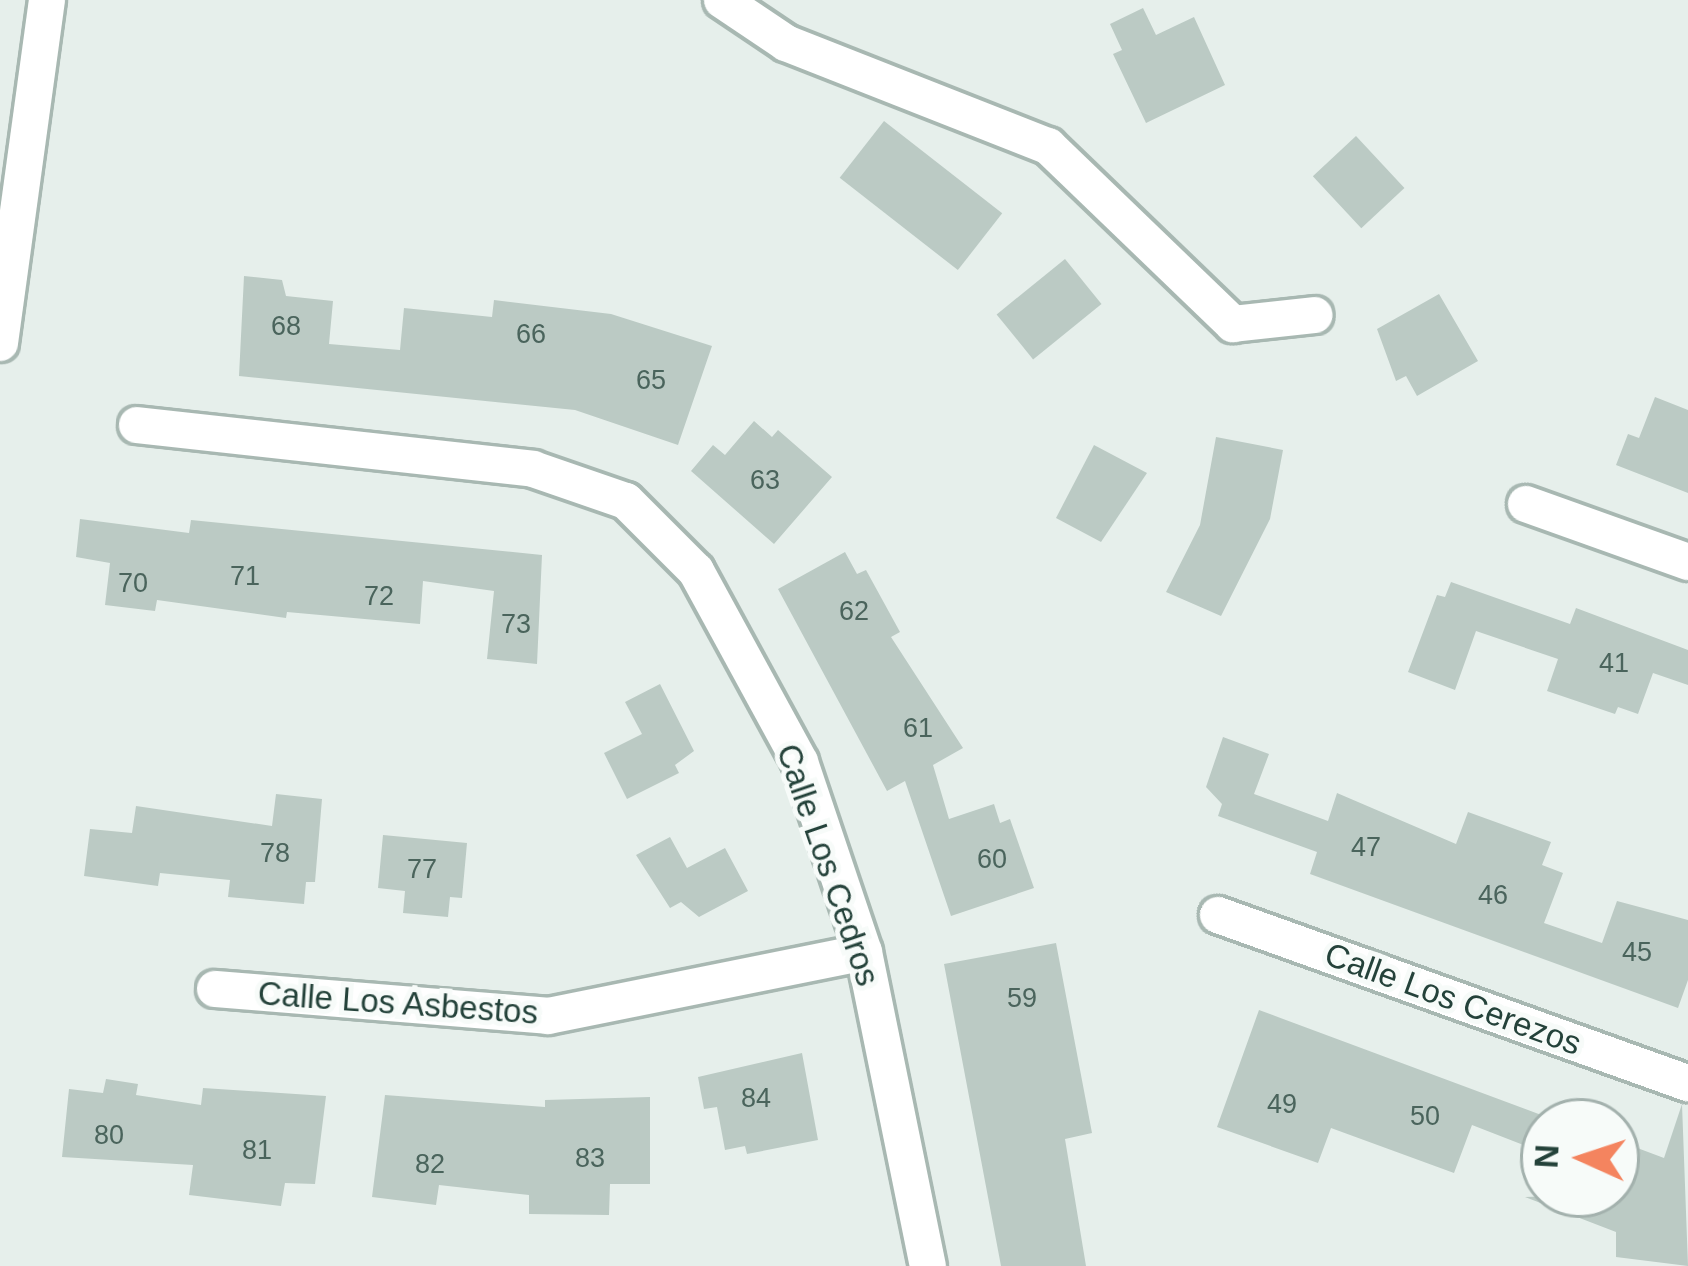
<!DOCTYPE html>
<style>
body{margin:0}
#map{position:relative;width:1688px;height:1266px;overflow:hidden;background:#e6efeb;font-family:Helvetica,sans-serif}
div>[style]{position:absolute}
.building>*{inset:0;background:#bbcac4;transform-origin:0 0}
.roads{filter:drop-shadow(3px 0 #a8b8b2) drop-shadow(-3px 0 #a8b8b2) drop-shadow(0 3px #a8b8b2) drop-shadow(0 -3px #a8b8b2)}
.minor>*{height:36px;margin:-18px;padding:0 18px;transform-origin:18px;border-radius:18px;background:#fff}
span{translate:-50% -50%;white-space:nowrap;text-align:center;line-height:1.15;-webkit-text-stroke:10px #f7fbf9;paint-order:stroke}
.number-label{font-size:27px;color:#4a645c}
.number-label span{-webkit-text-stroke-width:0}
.street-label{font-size:33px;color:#24423a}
.north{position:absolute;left:1520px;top:1098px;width:120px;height:120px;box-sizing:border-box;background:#f7fbf9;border:3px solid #a3b1ad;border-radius:50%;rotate:273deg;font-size:33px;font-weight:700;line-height:48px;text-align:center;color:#24423a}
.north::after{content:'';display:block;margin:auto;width:42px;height:54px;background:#f4845f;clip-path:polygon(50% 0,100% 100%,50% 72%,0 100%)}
</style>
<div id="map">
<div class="building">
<div style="clip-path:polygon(1143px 8px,1156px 35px,1194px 17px,1225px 85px,1146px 123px,1113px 54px,1122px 50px,1110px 24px)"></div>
<div style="left:884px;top:121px;width:150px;height:72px;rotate:38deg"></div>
<div style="left:1356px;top:136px;width:71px;height:59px;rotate:47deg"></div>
<div style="left:1065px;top:259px;width:58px;height:88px;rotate:51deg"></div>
<div style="clip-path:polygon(244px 276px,282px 280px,286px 296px,333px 301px,329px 344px,400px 350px,404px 308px,492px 317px,494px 300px,611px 314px,712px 346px,678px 445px,575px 410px,239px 376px)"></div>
<div style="clip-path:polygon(1439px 294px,1478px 361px,1417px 396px,1406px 376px,1396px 381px,1377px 329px)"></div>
<div style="clip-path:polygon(1655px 397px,1688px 410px,1688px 493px,1616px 465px,1628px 434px,1639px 438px)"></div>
<div style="clip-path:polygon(754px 421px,772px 437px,778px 430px,832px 477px,774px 544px,691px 471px,713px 445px,725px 455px)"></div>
<div style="clip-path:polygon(1216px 437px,1283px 450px,1270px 519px,1221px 616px,1166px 592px,1200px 525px)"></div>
<div style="clip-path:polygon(1094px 445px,1147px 473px,1101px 542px,1056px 518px)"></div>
<div style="clip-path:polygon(80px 519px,189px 533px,191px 520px,542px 555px,537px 664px,487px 659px,494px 591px,423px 581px,420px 624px,287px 612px,286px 618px,157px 600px,155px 611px,105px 605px,110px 563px,76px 557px)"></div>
<div style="clip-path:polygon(845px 552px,857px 574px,866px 570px,900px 632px,891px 637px,963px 748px,933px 765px,949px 819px,994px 804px,1000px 823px,1010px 819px,1034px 888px,951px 916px,905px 781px,887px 791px,778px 589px)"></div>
<div style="clip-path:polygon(1451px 582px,1570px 624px,1576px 608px,1688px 650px,1688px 685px,1653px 673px,1638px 714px,1618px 707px,1615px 714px,1547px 691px,1558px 659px,1476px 631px,1455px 690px,1408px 672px,1437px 595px,1445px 597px)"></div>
<div style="clip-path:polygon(660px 684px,694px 751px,675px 765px,679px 773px,627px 799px,604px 753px,642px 734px,625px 702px)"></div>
<div style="clip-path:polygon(1223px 737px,1269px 754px,1254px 794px,1328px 821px,1337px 793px,1456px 844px,1468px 812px,1551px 842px,1542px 865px,1563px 873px,1544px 923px,1602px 943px,1617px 901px,1688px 920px,1688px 980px,1678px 1008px,1310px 874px,1317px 852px,1218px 816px,1222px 804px,1206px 787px)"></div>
<div style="clip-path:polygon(276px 794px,322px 799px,315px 882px,306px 882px,304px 904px,228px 897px,230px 880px,160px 873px,158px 886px,84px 876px,90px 829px,132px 833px,136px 806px,272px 826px)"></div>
<div style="clip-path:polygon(383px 835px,467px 843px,462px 898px,450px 897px,448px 917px,403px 913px,405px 891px,378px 888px)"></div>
<div style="clip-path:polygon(670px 837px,687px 868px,725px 848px,748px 891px,699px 917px,681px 902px,670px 908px,636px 855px)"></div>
<div style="clip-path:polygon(1056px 943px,1092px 1133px,1065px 1139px,1086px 1266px,1001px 1266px,944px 964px)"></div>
<div style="clip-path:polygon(1259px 1010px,1544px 1116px,1544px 1153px,1472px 1125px,1454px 1173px,1331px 1128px,1318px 1163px,1217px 1127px)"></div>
<div style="clip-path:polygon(802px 1053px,818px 1140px,747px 1154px,745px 1146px,725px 1150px,717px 1107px,704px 1109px,698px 1077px)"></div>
<div style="clip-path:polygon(106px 1079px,138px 1084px,136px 1095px,201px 1105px,203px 1088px,326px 1096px,315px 1184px,285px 1183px,281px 1206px,189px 1195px,193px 1165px,62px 1157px,69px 1089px,103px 1093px)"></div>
<div style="clip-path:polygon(385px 1095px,545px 1107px,545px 1100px,650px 1097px,650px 1184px,610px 1184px,609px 1215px,529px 1214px,529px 1195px,439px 1185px,436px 1205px,372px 1197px)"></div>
<div style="clip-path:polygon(1682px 1104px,1688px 1266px,1616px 1257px,1616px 1232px,1525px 1197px,1616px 1194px,1616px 1140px,1664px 1158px)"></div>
</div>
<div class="roads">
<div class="minor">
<div style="left:722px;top:0;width:77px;rotate:33.9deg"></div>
<div style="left:786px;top:43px;width:282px;rotate:21.5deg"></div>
<div style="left:1048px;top:146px;width:257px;rotate:43.9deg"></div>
<div style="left:1233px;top:324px;width:82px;rotate:-6.3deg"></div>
<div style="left:0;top:343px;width:346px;rotate:-82.2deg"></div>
<div style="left:137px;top:425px;width:398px;rotate:6.3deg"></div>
<div style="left:533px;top:469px;width:98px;rotate:19deg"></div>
<div style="left:626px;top:501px;width:99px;rotate:45deg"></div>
<div style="left:696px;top:571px;width:217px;rotate:61.4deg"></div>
<div style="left:800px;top:762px;width:200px;rotate:71.4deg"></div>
<div style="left:864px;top:952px;width:320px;rotate:78.5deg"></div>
<div style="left:1526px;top:504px;width:172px;rotate:19.7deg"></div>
<div style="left:1218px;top:915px;width:499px;rotate:19.7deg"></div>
<div style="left:215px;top:989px;width:334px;rotate:4.6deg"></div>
<div style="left:548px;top:1016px;width:322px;rotate:-11.4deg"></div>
</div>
</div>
<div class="number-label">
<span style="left:286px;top:327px">68</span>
<span style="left:531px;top:335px">66</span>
<span style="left:651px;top:381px">65</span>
<span style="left:765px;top:481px">63</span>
<span style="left:245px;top:577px">71</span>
<span style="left:133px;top:584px">70</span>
<span style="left:379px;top:597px">72</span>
<span style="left:854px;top:612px">62</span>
<span style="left:516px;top:625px">73</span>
<span style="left:1614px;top:664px">41</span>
<span style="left:918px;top:729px">61</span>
<span style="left:1366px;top:848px">47</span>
<span style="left:275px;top:854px">78</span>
<span style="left:992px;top:860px">60</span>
<span style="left:422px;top:870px">77</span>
<span style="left:1493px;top:896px">46</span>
<span style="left:1637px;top:953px">45</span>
<span style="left:1022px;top:999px">59</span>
<span style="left:756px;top:1099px">84</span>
<span style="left:1282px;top:1105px">49</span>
<span style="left:1425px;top:1117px">50</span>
<span style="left:109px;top:1136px">80</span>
<span style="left:257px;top:1151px">81</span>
<span style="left:590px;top:1159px">83</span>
<span style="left:430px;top:1165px">82</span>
</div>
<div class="street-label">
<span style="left:828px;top:865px;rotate:71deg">Calle Los Cedros</span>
<span style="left:1453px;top:999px;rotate:20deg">Calle Los Cerezos</span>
<span style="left:398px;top:1003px;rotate:4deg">Calle Los Asbestos</span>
</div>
<div class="north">N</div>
</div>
